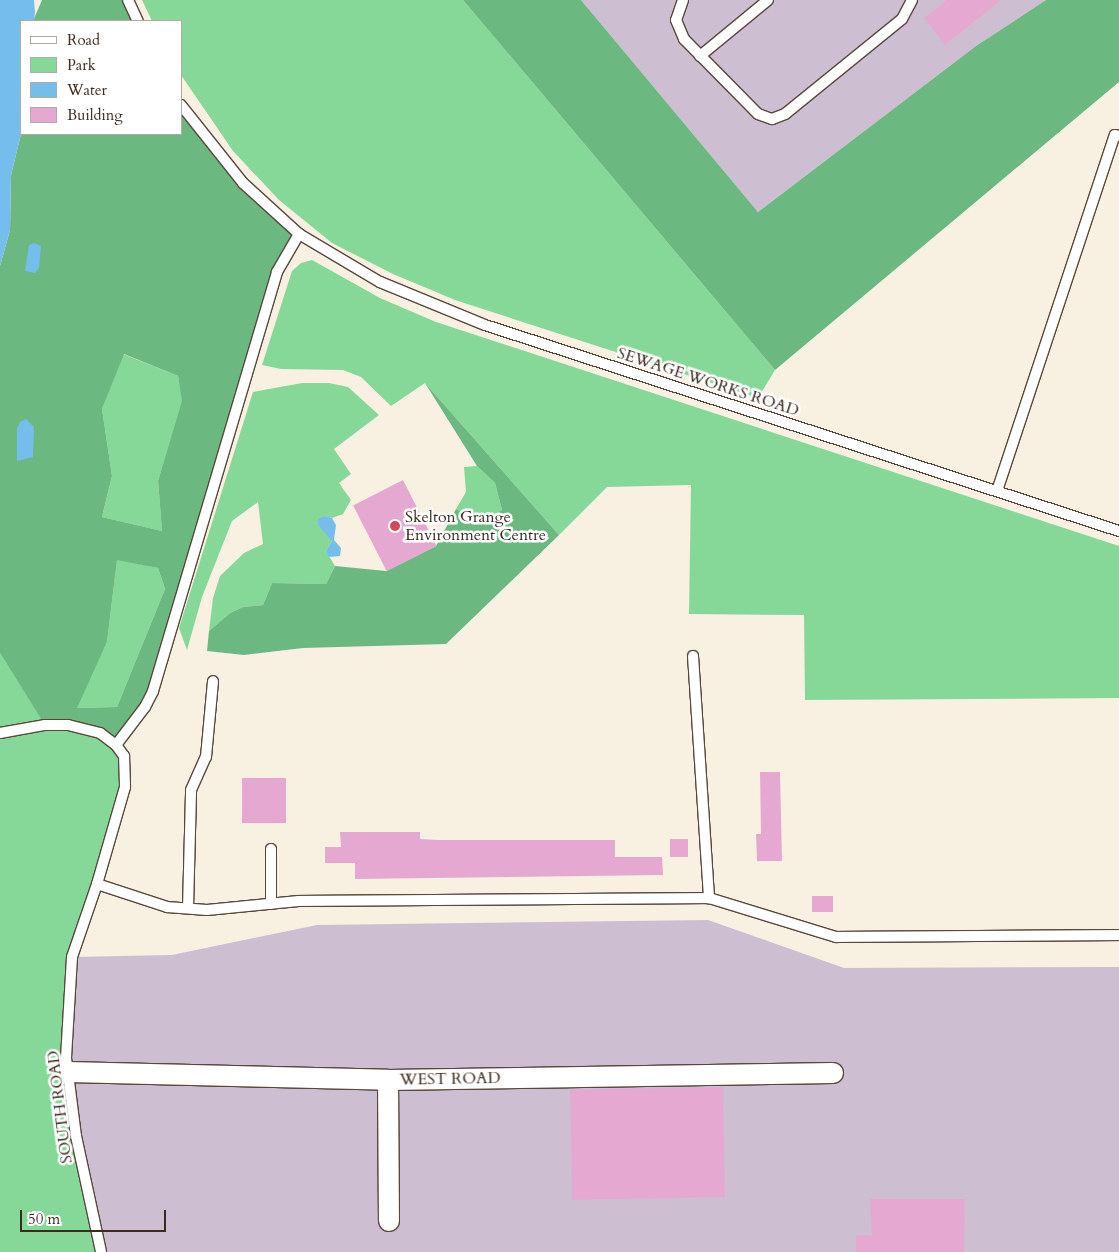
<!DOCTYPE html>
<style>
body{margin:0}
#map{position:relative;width:1119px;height:1252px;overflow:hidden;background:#f8f0e1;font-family:Cardo,serif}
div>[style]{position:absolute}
.industrial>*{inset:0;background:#cdbed2}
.green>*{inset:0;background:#86d899}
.forest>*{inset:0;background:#6cb881}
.water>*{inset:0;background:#74bdec}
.building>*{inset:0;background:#e5a9d1;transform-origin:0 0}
.roads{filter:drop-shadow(1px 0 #57483b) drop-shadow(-1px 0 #57483b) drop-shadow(0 1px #57483b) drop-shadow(0 -1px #57483b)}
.service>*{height:10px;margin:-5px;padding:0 5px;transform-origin:5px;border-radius:5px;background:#fff}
.minor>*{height:20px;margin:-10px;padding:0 10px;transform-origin:10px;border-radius:10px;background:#fff}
.dots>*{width:14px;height:14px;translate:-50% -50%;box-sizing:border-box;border:2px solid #fff;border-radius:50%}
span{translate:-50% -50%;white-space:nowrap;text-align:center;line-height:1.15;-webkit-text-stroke:5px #fff;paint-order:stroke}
.street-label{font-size:16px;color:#3b2a1e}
.poi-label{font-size:16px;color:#3b2a1e}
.left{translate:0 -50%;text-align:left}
.legend{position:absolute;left:20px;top:20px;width:162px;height:115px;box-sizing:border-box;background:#fff;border:1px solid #b1aaa5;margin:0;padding:6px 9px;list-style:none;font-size:15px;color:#3b2a1e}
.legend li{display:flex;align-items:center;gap:10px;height:25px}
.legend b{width:25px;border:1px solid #b1aaa5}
.scale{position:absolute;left:20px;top:1210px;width:146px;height:22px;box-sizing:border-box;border:2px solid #3b2a1e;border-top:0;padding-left:6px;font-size:15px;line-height:18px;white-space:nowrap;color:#3b2a1e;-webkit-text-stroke:4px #fff;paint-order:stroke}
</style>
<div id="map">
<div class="industrial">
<div style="clip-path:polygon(581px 0,1046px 0,976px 46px,758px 212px)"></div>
<div style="clip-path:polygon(708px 920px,844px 968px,1119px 967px,1119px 1252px,91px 1252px,57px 1044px,72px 957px,172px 955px,317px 925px)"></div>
</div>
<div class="green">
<div style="clip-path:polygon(142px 0,463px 0,775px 370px,758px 398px,455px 300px,393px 274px,332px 243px,279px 200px,233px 151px,181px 75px,181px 21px,152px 21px)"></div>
<div style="clip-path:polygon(312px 260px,380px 298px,436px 322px,1119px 546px,1119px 698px,805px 700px,804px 615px,689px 614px,691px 485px,607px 487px,559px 535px,425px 383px,391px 406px,361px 377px,343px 370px,281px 369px,262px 365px,292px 271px,301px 263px)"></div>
<div style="clip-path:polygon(123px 354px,178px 376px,183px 401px,158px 481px,162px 531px,102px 517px,112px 476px,102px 409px)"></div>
<div style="clip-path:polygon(302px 383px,329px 383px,348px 387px,379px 415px,334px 449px,351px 474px,339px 483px,351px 500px,343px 514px,332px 518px,325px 516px,332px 541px,326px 551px,335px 566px,326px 584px,272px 583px,263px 605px,243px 607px,230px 613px,209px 631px,213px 598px,220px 576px,244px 553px,263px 544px,258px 502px,232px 521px,202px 597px,187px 650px,179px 628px,253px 392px)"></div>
<div style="clip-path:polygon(477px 466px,495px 483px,502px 510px,478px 523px,456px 509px,466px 492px,464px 467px)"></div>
<div style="clip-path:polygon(117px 559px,158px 568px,165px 589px,117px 707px,76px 708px,107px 642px)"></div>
<div style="clip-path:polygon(0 653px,45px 724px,68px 725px,116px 745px,126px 772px,72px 957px,66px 1058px,101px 1252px,0 1252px)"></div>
</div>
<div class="forest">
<div style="clip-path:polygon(42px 0,128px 0,138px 21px,33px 21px)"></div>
<div style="clip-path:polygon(463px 0,581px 0,758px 212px,976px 46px,1046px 0,1119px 0,1119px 82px,775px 370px)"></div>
<div style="clip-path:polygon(evenodd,181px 105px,243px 183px,299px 234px,277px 272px,153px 691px,116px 745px,100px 733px,45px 725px,0 653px,0 266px,10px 230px,11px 175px,21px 134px,181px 134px,181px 105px,124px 354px,178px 376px,182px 401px,158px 481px,162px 531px,102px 517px,112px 476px,102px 409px,124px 354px,181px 105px,117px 560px,158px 568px,165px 589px,117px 707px,77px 708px,107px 642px,117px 560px)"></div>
<div style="clip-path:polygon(425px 383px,559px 535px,446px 644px,303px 648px,244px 655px,207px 651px,209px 631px,230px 613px,243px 607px,263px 605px,272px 583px,326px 584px,335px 566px,386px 571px,436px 546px,456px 509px,478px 523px,502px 510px,495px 483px,477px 466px)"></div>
</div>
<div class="water">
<div style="clip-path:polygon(0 0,34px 0,35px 12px,34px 21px,21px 21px,21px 134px,11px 175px,10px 230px,0 266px)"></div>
<div style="clip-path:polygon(34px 243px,41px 246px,39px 268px,35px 273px,25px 271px,29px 245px)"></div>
<div style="clip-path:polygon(26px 419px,34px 427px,33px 457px,17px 461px,17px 428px,20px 422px)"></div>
<div style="clip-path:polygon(325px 516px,332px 518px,336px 525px,334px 540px,341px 548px,340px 556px,329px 557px,326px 551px,332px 541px,318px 525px,318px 519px)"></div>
</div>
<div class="building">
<div style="clip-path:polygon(947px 0,1001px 0,945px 45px,924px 18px)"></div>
<div style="left:403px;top:480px;width:74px;height:56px;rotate:63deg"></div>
<div style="clip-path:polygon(760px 772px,780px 772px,782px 861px,757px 861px,756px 834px,761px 834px)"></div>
<div style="left:242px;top:778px;width:44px;height:45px"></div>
<div style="clip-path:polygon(340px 832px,420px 832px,420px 839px,438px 840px,615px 840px,615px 857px,662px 857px,663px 875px,355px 879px,355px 863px,325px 863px,325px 847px,341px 847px)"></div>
<div style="left:670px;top:839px;width:18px;height:18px"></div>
<div style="left:812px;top:896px;width:21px;height:16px"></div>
<div style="left:723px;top:1087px;width:110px;height:153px;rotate:89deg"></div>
<div style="clip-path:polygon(870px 1199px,965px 1199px,964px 1252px,856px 1252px,856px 1235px,872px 1236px)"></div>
</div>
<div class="roads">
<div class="service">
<div style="left:128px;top:0;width:23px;rotate:65deg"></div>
<div style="left:683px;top:0;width:21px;rotate:109deg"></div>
<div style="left:676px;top:20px;width:21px;rotate:67deg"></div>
<div style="left:684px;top:39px;width:105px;rotate:45.4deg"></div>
<div style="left:758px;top:114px;width:15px;rotate:20deg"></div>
<div style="left:772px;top:119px;width:14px;rotate:-21deg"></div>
<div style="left:785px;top:114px;width:151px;rotate:-39.1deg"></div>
<div style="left:902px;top:19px;width:21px;rotate:-62deg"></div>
<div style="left:700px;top:56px;width:88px;rotate:-39.5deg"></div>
<div style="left:181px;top:105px;width:100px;rotate:51.5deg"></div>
<div style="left:243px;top:183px;width:76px;rotate:42.3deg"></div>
<div style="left:299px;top:234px;width:94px;rotate:30.7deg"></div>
<div style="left:380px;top:282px;width:113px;rotate:22.3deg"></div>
<div style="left:485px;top:325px;width:667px;rotate:18deg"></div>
<div style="left:997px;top:491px;width:375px;rotate:-71.7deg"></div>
<div style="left:1115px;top:135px;width:4px;rotate:14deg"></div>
<div style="left:693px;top:656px;width:243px;rotate:86.2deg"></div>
<div style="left:0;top:733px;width:46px;rotate:-10.1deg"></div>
<div style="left:45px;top:725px;width:23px"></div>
<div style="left:68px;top:725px;width:33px;rotate:14deg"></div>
<div style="left:100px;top:733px;width:20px;rotate:37deg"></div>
<div style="left:116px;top:745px;width:14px;rotate:54deg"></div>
<div style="left:124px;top:756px;width:31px;rotate:88deg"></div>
<div style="left:125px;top:787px;width:101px;rotate:106.1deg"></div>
<div style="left:97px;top:884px;width:77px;rotate:108.9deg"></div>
<div style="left:72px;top:957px;width:101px;rotate:93.4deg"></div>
<div style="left:66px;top:1058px;width:79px;rotate:82.7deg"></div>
<div style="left:76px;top:1136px;width:119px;rotate:77.8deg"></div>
<div style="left:116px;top:745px;width:48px;rotate:-52.7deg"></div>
<div style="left:145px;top:707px;width:18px;rotate:-63deg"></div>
<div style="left:153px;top:691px;width:437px;rotate:-73.5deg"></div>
<div style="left:277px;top:272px;width:44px;rotate:-59.9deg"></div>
<div style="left:271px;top:849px;width:55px;rotate:90deg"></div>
<div style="left:97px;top:884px;width:74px;rotate:18.2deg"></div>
<div style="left:167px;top:907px;width:40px;rotate:4.3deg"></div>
<div style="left:207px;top:910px;width:92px;rotate:-5.6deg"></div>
<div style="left:299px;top:901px;width:410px;rotate:-0.4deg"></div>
<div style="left:709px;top:898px;width:133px;rotate:17.1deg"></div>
<div style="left:836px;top:937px;width:283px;rotate:-0.4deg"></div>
<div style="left:188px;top:908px;width:118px;rotate:-88.5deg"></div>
<div style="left:191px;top:790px;width:36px;rotate:-66deg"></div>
<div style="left:206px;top:757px;width:76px;rotate:-84.7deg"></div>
</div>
<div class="minor">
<div style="left:68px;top:1072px;width:320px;rotate:1.4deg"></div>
<div style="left:388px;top:1080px;width:445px;rotate:-0.9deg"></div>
<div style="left:388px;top:1080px;width:141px;rotate:89.6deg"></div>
</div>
</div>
<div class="dots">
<div style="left:395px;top:526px;background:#d1495b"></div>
</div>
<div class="street-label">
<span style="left:708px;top:382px;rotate:18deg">SEWAGE WORKS ROAD</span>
<span style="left:450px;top:1079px;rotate:-1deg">WEST ROAD</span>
<span style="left:60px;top:1107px;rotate:-97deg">SOUTH ROAD</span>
</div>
<div class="poi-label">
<span class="left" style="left:405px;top:526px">Skelton Grange<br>Environment Centre</span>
</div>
<ul class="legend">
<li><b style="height:6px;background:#fff"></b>Road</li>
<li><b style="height:14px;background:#86d899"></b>Park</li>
<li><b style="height:14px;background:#74bdec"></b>Water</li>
<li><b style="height:14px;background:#e5a9d1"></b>Building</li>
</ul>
<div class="scale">50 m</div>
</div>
